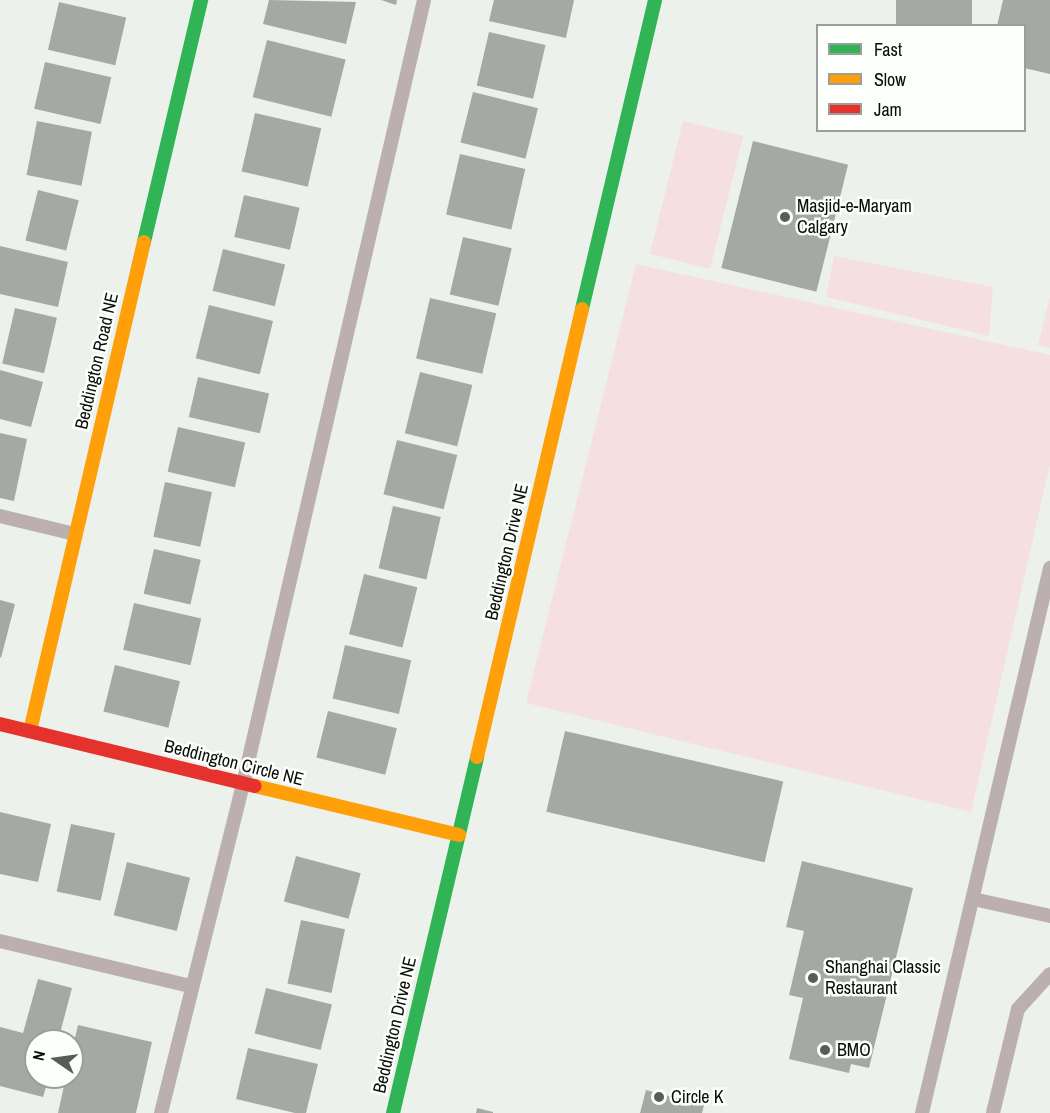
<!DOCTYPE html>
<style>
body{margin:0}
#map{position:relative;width:1050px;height:1113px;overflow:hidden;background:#ecf2eb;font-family:"Archivo Narrow",sans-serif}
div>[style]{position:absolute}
.green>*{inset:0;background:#f5e0df;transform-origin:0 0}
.building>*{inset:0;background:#a5a9a5;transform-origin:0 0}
.lane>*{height:14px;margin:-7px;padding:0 7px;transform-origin:7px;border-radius:7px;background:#bbafaf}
.fast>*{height:14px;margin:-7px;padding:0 7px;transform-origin:7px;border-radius:7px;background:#30b455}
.slow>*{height:14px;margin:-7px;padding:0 7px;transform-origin:7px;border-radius:7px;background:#ff9f0a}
.jam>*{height:14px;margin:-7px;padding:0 7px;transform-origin:7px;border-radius:7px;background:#e5322d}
.dots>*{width:16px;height:16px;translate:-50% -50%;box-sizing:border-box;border:3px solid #fdfffc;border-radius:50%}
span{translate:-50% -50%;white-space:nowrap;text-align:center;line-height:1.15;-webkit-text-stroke:5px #fdfffc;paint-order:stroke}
.poi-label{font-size:18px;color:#090d09}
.left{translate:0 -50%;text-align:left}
.street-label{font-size:18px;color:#090d09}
.legend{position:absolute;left:816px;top:24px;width:210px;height:108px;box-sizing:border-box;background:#fdfffc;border:2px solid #9b9e9b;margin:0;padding:8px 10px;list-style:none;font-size:18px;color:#090d09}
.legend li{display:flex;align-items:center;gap:12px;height:30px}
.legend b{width:30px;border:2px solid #9b9e9b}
.north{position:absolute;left:24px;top:1029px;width:60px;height:60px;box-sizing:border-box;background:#fdfffc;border:2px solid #9b9e9b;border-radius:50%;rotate:283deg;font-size:16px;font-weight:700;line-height:24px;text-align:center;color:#090d09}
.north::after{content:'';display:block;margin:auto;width:21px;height:27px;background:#585d58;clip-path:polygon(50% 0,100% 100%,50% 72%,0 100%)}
</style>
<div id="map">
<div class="green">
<div style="left:683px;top:121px;width:62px;height:137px;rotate:14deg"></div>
<div style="clip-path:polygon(834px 256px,993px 287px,989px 336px,826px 297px)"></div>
<div style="clip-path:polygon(636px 264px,1050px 355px,1050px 464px,971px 812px,526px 703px)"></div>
<div style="clip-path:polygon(1050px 296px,1050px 348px,1038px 345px)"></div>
</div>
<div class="building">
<div style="clip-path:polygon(269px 0,356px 2px,346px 44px,263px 24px)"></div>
<div style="clip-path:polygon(381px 0,397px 0,396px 5px)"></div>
<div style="clip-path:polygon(494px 0,574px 0,566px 38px,489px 21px)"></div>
<div style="left:896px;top:0;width:76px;height:26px"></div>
<div style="clip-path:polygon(1003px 0,1050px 0,1050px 74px,1024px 68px,1024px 26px,997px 26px)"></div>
<div style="left:59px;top:2px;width:69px;height:49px;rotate:13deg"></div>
<div style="left:489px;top:32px;width:58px;height:55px;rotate:13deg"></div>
<div style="left:267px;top:40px;width:81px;height:59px;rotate:14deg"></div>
<div style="left:45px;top:62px;width:68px;height:48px;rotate:13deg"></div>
<div style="left:473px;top:92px;width:67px;height:52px;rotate:14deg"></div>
<div style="left:255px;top:113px;width:68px;height:60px;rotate:13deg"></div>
<div style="left:37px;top:121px;width:56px;height:55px;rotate:11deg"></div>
<div style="left:753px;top:141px;width:98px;height:131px;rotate:14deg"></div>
<div style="left:460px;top:154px;width:67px;height:62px;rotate:13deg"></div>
<div style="left:38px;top:190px;width:42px;height:52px;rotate:14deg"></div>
<div style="left:244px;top:195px;width:57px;height:43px;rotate:13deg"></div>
<div style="left:463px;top:237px;width:50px;height:59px;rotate:13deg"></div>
<div style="clip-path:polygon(0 246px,68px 262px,58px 307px,0 294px)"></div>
<div style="left:223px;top:249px;width:64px;height:43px;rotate:14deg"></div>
<div style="left:430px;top:298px;width:68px;height:62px;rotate:13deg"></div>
<div style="left:209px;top:305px;width:66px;height:55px;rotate:14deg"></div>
<div style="left:15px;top:308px;width:43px;height:57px;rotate:13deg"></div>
<div style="clip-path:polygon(0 370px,43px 382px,31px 427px,0 419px)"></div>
<div style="left:420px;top:372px;width:54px;height:63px;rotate:14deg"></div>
<div style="left:198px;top:377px;width:73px;height:41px;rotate:13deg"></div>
<div style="left:178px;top:427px;width:69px;height:46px;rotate:13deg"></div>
<div style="clip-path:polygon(0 433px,27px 439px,14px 501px,0 498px)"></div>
<div style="left:397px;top:440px;width:62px;height:56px;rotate:14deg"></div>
<div style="left:165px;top:482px;width:48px;height:56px;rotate:12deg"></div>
<div style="left:393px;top:506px;width:49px;height:64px;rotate:13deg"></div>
<div style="left:154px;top:549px;width:48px;height:46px;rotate:13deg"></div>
<div style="left:364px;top:574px;width:55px;height:62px;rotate:14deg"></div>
<div style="clip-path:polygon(0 600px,15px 604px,1px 658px,0 657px)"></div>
<div style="left:134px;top:603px;width:69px;height:48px;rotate:13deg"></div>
<div style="left:345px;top:645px;width:68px;height:55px;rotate:13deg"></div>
<div style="left:115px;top:665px;width:67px;height:48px;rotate:14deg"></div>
<div style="left:328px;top:711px;width:71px;height:48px;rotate:14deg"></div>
<div style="left:565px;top:731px;width:224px;height:83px;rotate:13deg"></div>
<div style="clip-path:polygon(0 812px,51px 824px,38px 882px,0 874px)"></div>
<div style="left:71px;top:824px;width:45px;height:69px;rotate:12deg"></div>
<div style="left:296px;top:856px;width:67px;height:47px;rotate:15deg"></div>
<div style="clip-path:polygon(802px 861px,913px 888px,869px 1068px,851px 1064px,849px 1073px,789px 1059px,803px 998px,789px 995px,804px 931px,786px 927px)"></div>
<div style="left:127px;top:862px;width:65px;height:55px;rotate:14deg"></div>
<div style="left:301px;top:920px;width:45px;height:65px;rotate:12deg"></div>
<div style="clip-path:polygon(38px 979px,72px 988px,58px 1041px,36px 1041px,36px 1077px,49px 1077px,43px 1097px,0 1086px,0 1027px,23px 1033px)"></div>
<div style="left:266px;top:988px;width:68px;height:47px;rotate:14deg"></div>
<div style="clip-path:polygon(78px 1025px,152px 1042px,136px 1113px,58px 1113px,66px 1077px,72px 1077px,72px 1050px)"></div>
<div style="clip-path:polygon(248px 1048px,318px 1064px,306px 1113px,295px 1113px,236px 1099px)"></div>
<div style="clip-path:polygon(646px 1090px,704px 1105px,702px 1113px,640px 1113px)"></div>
<div style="clip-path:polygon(477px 1108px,493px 1112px,493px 1113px,476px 1113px)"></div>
</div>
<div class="lane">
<div style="left:0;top:516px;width:77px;rotate:13.5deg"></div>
<div style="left:973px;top:899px;width:79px;rotate:12.4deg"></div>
<div style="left:0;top:941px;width:196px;rotate:13.3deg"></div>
<div style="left:161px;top:1113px;width:339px;rotate:-76deg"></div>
<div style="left:243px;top:784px;width:805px;rotate:-77deg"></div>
<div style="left:922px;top:1113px;width:560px;rotate:-76.78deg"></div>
<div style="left:993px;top:1113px;width:107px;rotate:-76.5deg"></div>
<div style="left:1018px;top:1009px;width:47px;rotate:-47.6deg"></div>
</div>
<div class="fast">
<div style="left:144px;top:242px;width:249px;rotate:-76.7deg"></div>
<div style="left:582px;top:309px;width:318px;rotate:-76.7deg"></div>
<div style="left:393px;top:1113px;width:366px;rotate:-76.7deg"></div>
</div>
<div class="slow">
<div style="left:30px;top:731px;width:502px;rotate:-76.88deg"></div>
<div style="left:477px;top:757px;width:460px;rotate:-76.8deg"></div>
<div style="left:255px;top:786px;width:210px;rotate:13.5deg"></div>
</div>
<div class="jam">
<div style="left:0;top:724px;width:262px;rotate:13.7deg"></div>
</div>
<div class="dots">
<div style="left:785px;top:217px;background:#585d58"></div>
<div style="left:813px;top:978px;background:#585d58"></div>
<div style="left:825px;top:1050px;background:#585d58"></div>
<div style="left:659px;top:1097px;background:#585d58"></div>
</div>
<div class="poi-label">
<span class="left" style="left:797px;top:217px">Masjid-e-Maryam<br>Calgary</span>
<span class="left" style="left:825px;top:978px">Shanghai Classic<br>Restaurant</span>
<span class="left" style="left:837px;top:1050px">BMO</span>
<span class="left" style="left:671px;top:1097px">Circle K</span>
</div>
<div class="street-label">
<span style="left:97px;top:361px;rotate:-77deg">Beddington Road NE</span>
<span style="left:507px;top:552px;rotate:-77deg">Beddington Drive NE</span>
<span style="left:234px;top:763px;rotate:14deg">Beddington Circle NE</span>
<span style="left:395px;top:1025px;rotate:-77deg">Beddington Drive NE</span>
</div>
<ul class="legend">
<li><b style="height:8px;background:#30b455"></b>Fast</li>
<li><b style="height:8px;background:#ff9f0a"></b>Slow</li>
<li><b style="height:8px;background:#e5322d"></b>Jam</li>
</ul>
<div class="north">N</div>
</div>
